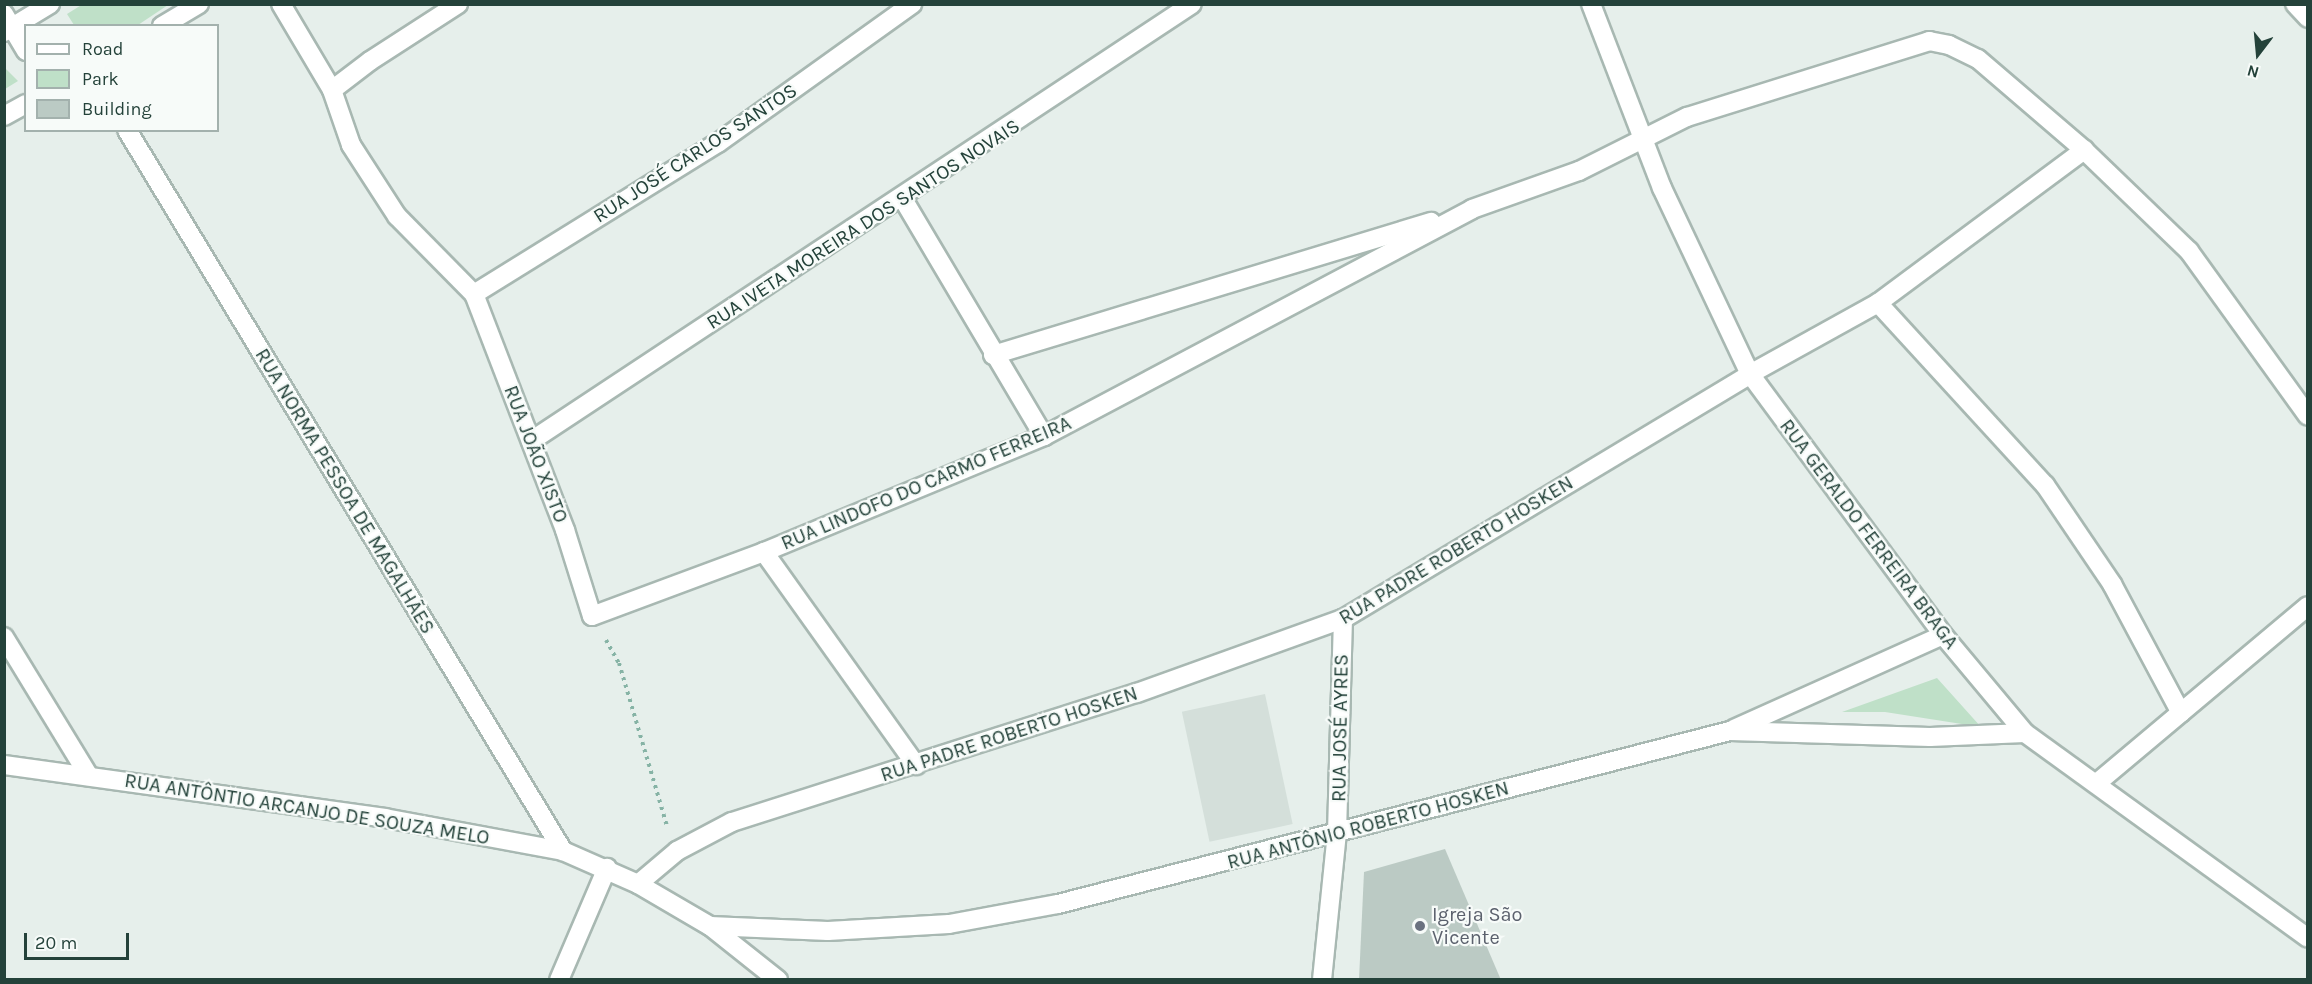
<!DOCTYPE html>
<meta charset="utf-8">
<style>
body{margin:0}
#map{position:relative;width:2312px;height:984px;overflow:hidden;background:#e6efeb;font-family:Karla,sans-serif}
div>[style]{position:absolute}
.built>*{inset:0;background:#d4dfda;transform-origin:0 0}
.green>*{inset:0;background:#bfe0c8}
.building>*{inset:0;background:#bbcac4}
.path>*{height:4px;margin-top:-2px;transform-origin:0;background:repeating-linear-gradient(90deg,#86b3a5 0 3px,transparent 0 7.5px)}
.roads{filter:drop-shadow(2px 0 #a8b8b2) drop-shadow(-2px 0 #a8b8b2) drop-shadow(0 2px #a8b8b2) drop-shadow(0 -2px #a8b8b2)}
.minor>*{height:18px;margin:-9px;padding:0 9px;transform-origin:9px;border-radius:9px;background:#fff}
.dots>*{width:16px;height:16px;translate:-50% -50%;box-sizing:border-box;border:3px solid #f7fbf9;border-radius:50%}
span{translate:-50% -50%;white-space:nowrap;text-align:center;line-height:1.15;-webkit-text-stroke:4.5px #f7fbf9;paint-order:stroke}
.street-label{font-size:20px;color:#24423a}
.worship-label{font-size:20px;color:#5b616d}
.left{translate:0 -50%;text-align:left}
.frame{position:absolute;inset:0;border:6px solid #24423a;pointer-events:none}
.legend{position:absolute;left:24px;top:24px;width:195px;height:108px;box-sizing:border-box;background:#f7fbf9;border:2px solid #a3b1ad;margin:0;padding:8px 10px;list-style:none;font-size:18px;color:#24423a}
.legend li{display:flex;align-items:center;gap:12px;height:30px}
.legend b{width:30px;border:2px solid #a3b1ad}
.north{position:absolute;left:2228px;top:24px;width:60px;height:60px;-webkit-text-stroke:4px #f7fbf9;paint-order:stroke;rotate:196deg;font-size:16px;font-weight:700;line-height:24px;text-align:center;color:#24423a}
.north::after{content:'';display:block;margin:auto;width:21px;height:27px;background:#24423a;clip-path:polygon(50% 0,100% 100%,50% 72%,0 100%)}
.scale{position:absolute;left:24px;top:933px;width:105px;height:27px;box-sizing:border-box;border:3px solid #24423a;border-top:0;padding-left:8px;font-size:18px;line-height:21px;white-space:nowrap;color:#24423a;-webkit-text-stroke:4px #f7fbf9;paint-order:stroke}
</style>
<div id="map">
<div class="built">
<div style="left:1265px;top:694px;width:133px;height:85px;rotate:78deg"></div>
</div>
<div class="green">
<div style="clip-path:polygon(83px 4px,168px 4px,168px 5px,138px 25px,74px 25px,67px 14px)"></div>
<div style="clip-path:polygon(5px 68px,18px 81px,5px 89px)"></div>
<div style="clip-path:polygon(1937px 678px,1981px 727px,1885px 712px,1842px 712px)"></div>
</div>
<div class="building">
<div style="clip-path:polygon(1445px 849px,1501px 980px,1359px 980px,1364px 872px)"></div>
</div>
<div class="path">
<div style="left:606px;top:640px;width:26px;rotate:61deg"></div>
<div style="left:619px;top:663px;width:170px;rotate:73.6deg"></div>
</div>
<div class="roads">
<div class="minor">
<div style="left:281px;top:4px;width:100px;rotate:59.3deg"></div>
<div style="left:332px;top:90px;width:48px;rotate:-37.3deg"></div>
<div style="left:370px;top:61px;width:105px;rotate:-32.9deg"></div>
<div style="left:1591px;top:4px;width:197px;rotate:68.9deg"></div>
<div style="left:1662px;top:188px;width:206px;rotate:64.7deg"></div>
<div style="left:1750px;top:374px;width:325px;rotate:53.5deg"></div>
<div style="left:1943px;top:635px;width:128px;rotate:50.1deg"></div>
<div style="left:2025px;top:733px;width:349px;rotate:35.9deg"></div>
<div style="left:2295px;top:4px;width:19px;rotate:47deg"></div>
<div style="left:4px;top:14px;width:43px;rotate:59.3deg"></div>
<div style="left:162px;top:26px;width:43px;rotate:-30.7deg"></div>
<div style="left:4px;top:32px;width:54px;rotate:-31.3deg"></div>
<div style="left:332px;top:90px;width:58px;rotate:70.9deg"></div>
<div style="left:351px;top:145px;width:85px;rotate:57.1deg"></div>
<div style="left:397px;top:216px;width:110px;rotate:45.4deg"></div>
<div style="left:474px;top:294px;width:253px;rotate:68.9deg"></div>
<div style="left:565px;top:530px;width:90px;rotate:72.6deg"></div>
<div style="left:592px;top:616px;width:184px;rotate:-20.4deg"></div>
<div style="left:764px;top:552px;width:303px;rotate:-22.5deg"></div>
<div style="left:1044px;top:436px;width:484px;rotate:-27.9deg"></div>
<div style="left:1472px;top:209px;width:114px;rotate:-19.6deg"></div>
<div style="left:1579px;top:171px;width:121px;rotate:-26.6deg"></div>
<div style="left:1687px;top:117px;width:254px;rotate:-17.4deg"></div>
<div style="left:1929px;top:41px;width:20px;rotate:11deg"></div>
<div style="left:1949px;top:45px;width:32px;rotate:26deg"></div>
<div style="left:1978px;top:59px;width:140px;rotate:40.6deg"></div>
<div style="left:2084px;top:150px;width:146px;rotate:43.9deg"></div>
<div style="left:2189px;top:251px;width:203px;rotate:54.2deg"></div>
<div style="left:4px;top:116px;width:25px;rotate:-29deg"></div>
<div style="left:127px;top:130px;width:843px;rotate:58.84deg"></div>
<div style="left:903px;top:199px;width:276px;rotate:59.3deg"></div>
<div style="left:474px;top:294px;width:287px;rotate:-31.8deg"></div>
<div style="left:718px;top:143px;width:239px;rotate:-35.6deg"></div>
<div style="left:1878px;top:303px;width:247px;rotate:47.5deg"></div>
<div style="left:2045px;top:485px;width:120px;rotate:55.9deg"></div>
<div style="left:2112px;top:584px;width:146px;rotate:61.9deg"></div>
<div style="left:993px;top:355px;width:458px;rotate:-16.9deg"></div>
<div style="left:531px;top:441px;width:792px;rotate:-33.47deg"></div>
<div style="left:764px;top:552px;width:262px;rotate:54.5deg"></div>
<div style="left:4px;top:637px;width:163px;rotate:58.6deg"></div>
<div style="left:1734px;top:729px;width:229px;rotate:-24.2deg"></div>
<div style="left:4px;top:765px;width:385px;rotate:7.9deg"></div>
<div style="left:385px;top:818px;width:181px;rotate:10.5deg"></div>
<div style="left:563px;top:851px;width:82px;rotate:23.7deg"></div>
<div style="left:638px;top:884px;width:83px;rotate:30.3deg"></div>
<div style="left:710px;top:926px;width:87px;rotate:38.5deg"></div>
<div style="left:2097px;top:783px;width:275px;rotate:-40deg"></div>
<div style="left:638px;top:884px;width:51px;rotate:-40.2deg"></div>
<div style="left:677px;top:851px;width:62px;rotate:-27.8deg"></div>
<div style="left:732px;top:822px;width:425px;rotate:-17.7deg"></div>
<div style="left:1137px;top:693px;width:219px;rotate:-19.8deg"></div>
<div style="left:1343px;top:619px;width:475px;rotate:-31deg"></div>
<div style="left:1750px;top:374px;width:146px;rotate:-29deg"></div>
<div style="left:1878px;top:303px;width:257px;rotate:-36.6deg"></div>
<div style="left:710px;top:926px;width:118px;rotate:2.4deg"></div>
<div style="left:828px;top:931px;width:121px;rotate:-3.3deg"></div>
<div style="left:949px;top:924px;width:111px;rotate:-10.4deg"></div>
<div style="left:1058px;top:904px;width:694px;rotate:-14.44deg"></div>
<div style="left:1730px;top:731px;width:200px;rotate:1.7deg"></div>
<div style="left:1930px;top:737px;width:95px;rotate:-2.4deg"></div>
<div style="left:559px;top:980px;width:122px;rotate:-66.8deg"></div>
<div style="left:1322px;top:980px;width:148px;rotate:-84.2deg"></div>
<div style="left:1337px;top:833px;width:214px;rotate:-88.4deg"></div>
</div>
</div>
<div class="dots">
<div style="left:1420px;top:926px;background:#6b7280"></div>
</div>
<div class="street-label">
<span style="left:695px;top:153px;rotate:-33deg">RUA JOSÉ CARLOS SANTOS</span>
<span style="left:863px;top:224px;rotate:-33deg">RUA IVETA MOREIRA DOS SANTOS NOVAIS</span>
<span style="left:536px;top:454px;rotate:69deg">RUA JOÃO XISTO</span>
<span style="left:926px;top:483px;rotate:-23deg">RUA LINDOFO DO CARMO FERREIRA</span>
<span style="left:345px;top:491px;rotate:59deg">RUA NORMA PESSOA DE MAGALHÃES</span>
<span style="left:1869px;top:534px;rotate:53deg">RUA GERALDO FERREIRA BRAGA</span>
<span style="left:1456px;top:550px;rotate:-31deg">RUA PADRE ROBERTO HOSKEN</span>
<span style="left:1340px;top:728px;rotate:-89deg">RUA JOSÉ AYRES</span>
<span style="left:1009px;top:734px;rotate:-18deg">RUA PADRE ROBERTO HOSKEN</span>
<span style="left:307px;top:809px;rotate:9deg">RUA ANTÔNTIO ARCANJO DE SOUZA MELO</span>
<span style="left:1368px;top:825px;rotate:-15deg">RUA ANTÔNIO ROBERTO HOSKEN</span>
</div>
<div class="worship-label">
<span class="left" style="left:1432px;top:926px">Igreja São<br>Vicente</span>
</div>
<div class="frame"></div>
<ul class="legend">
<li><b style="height:8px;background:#fff"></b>Road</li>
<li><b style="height:16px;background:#bfe0c8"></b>Park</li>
<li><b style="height:16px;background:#bbcac4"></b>Building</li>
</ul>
<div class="north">N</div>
<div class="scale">20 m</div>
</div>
